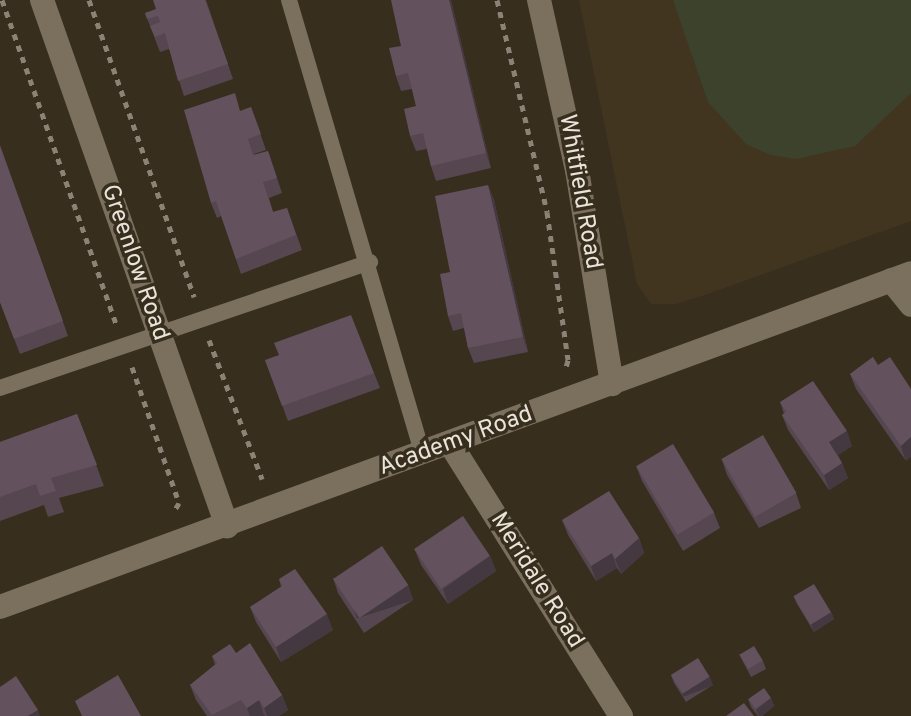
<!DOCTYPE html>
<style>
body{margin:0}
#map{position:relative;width:911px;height:716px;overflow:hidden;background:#372e1e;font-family:Overpass,sans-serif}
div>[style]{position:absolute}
.built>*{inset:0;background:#42351f}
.green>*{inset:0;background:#3c422c}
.path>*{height:5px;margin-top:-2.5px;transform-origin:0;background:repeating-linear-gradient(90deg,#8b8476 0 6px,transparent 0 12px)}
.service>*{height:16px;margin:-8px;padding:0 8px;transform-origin:8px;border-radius:8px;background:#7b705e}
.minor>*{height:24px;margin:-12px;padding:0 12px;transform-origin:12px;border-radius:12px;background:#7b705e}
.secondary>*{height:24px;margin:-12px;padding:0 12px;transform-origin:12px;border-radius:12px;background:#7b705e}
.wall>*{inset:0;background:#554650}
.shaded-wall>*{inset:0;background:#453941;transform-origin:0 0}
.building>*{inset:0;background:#63515d;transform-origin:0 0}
span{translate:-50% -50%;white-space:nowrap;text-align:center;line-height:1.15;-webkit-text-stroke:7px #372e1e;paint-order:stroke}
.street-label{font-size:24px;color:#e9e3d9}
</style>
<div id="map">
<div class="built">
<div style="clip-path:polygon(579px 0,911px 0,911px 221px,705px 295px,675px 304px,651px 304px,637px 284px)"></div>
</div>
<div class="green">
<div style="clip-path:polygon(673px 0,911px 0,911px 93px,855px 146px,796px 159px,771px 155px,746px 144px,708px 102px)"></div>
</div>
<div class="path">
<div style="left:2px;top:0;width:343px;rotate:70.6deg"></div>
<div style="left:89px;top:0;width:315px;rotate:70.5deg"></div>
<div style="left:497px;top:0;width:218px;rotate:76.7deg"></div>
<div style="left:547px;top:212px;width:149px;rotate:81.9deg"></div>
<div style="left:568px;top:360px;width:11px;rotate:105deg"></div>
<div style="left:209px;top:340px;width:149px;rotate:69.1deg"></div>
<div style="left:132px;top:367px;width:144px;rotate:70.9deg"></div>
<div style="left:179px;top:503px;width:9px;rotate:122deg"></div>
</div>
<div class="service">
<div style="left:289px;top:0;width:473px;rotate:73.6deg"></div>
<div style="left:0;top:388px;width:391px;rotate:-18.8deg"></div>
</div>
<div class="minor">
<div style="left:42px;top:0;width:558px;rotate:70.62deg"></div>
<div style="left:539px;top:0;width:174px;rotate:77.4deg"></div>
<div style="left:577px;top:170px;width:217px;rotate:80.7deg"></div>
<div style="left:891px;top:280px;width:32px;rotate:51deg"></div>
<div style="left:451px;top:445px;width:320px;rotate:57.9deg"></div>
</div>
<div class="secondary">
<div style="left:0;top:607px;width:970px;rotate:-20.13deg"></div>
</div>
<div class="wall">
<div style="clip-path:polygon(206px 0,233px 79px,184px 96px,169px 49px,160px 52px,145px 13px)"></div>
<div style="clip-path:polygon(451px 0,491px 168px,436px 181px,431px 166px,427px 149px,416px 151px,410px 136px,416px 106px,412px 89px,401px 91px,396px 76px,401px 46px)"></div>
<div style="clip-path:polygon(251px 107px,266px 150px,254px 154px,254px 155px,268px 151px,282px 193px,269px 198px,273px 212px,287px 208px,302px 250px,241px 274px,221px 216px,217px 218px,211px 203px,241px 111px)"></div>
<div style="clip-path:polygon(0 145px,68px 336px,20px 354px,0 302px)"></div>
<div style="clip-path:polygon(488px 185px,494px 200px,528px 352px,474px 363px,468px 348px,464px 328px,453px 331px,448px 316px,450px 272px)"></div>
<div style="clip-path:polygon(873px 357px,906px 461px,856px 389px,850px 374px)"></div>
<div style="clip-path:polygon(265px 360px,374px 373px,380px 388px,288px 421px)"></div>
<div style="clip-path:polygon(780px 402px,852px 446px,838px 455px,842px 463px,848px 478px,829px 490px,788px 430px,782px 415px,784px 414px)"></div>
<div style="clip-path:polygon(77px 414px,104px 486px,59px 498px,64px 512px,48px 517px,44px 505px,0 521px,0 442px)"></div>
<div style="clip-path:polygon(722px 460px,796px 493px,801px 508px,759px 528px,727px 475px)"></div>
<div style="clip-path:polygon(636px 466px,714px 513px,720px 528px,683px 551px,642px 481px)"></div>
<div style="clip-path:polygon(562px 520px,639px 538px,644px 553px,621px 574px,617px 568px,596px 581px,568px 535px)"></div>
<div style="clip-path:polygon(415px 550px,490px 556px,496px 571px,448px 604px,421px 565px)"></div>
<div style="clip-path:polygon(333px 578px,408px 585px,413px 600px,364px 633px,338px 593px)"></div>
<div style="clip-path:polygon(279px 579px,333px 630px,281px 662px,256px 622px,250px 607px,281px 587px)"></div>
<div style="clip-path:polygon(794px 597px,831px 612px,834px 619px,814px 632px,797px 604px)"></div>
<div style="clip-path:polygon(236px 653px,282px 695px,288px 710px,279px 716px,265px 716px,264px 715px,262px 716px,207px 716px,196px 700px,190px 685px,215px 665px,212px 656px)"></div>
<div style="clip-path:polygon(739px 654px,763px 661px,766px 669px,751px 677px)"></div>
<div style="clip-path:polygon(671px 675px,713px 685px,686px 702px,674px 683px)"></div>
<div style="clip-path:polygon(771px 698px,774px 706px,762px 716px,758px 716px,751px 707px,748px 699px)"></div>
</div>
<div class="shaded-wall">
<div style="clip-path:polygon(449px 0,451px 0,491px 168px,486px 153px)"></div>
<div style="clip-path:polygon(488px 185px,494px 200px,528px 352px,523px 337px)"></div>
<div style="clip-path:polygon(847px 431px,852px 446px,835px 457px,829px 442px)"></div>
<div style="clip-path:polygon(911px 437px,911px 457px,906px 461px,901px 446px)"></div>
<div style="clip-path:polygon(842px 463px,848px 478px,829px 490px,824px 475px)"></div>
<div style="clip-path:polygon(639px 538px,644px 553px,621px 574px,615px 559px)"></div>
<div style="clip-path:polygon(612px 553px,617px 568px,596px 581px,591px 566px)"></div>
<div style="clip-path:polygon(490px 556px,496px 571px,448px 604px,443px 589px)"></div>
<div style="left:408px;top:585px;width:16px;height:59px;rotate:72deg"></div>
<div style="clip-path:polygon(831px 612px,834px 619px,814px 632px,811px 624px)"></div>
<div style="clip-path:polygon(327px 614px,333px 630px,281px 662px,276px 647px)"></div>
<div style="left:710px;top:677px;width:9px;height:32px;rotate:69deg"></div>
<div style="clip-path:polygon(282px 695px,288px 710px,279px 716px,267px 716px,264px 708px)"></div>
<div style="clip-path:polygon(771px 698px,774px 706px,762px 716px,759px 716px,756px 710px)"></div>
<div style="clip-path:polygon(259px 700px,264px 715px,262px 716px,250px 716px,247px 708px)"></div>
<div style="clip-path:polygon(38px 710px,40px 716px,28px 716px)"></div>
</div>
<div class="building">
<div style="clip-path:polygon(153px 0,205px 0,228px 64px,178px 81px,165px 33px,155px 37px,150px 26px,160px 22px,158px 16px,147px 19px,145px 13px,156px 9px)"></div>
<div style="clip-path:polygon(391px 0,449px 0,486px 153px,431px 166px,423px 133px,410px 136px,404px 109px,416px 106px,408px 73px,396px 76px,389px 48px,401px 46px)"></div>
<div style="clip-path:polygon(235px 93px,240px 111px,251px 107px,261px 134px,248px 139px,253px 155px,268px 151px,277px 178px,263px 182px,273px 212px,287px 208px,296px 235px,236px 259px,216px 201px,211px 203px,184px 110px)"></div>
<div style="clip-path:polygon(0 146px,63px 321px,14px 339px,0 302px)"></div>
<div style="clip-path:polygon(488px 185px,523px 337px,468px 348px,461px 313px,448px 316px,440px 274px,450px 272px,435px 196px)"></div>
<div style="clip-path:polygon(351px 315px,374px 373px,282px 406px,265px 360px,279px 355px,274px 343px)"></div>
<div style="clip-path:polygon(873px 357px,878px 365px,890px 357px,911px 389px,911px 437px,901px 446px,850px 374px)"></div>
<div style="clip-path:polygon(813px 381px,847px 431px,829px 442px,842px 463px,824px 475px,782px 415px,786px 412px,780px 402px)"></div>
<div style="clip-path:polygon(77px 414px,97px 465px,51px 478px,56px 491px,40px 496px,36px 484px,0 497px,0 442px)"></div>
<div style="left:763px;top:435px;width:67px;height:48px;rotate:60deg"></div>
<div style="left:673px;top:444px;width:80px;height:43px;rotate:59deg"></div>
<div style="clip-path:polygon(609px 491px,639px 538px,615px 559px,612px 553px,591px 566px,562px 520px)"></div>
<div style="left:463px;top:516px;width:48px;height:59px;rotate:56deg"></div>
<div style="left:382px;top:546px;width:47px;height:59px;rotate:56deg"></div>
<div style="clip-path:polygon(295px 569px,327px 614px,276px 647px,250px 607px,282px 586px,279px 579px)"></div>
<div style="left:814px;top:584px;width:33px;height:24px;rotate:59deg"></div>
<div style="clip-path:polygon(250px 643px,282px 695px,264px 708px,259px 700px,247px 708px,241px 700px,212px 715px,190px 685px,217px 663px,212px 656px,230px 644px,236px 653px)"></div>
<div style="left:754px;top:646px;width:17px;height:17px;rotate:59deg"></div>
<div style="left:698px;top:658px;width:22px;height:32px;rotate:58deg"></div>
<div style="clip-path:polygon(118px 675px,141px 716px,82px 716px,75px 701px)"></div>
<div style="clip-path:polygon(16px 676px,38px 710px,28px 716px,0 716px,0 687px)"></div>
<div style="left:764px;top:688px;width:12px;height:19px;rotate:55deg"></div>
<div style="clip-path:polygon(744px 703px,754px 716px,726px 716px)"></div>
</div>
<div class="street-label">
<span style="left:579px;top:192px;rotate:80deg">Whitfield Road</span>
<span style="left:134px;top:263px;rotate:71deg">Greenlow Road</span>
<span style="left:456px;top:442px;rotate:-20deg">Academy Road</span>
<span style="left:536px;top:581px;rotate:58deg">Meridale Road</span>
</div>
</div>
